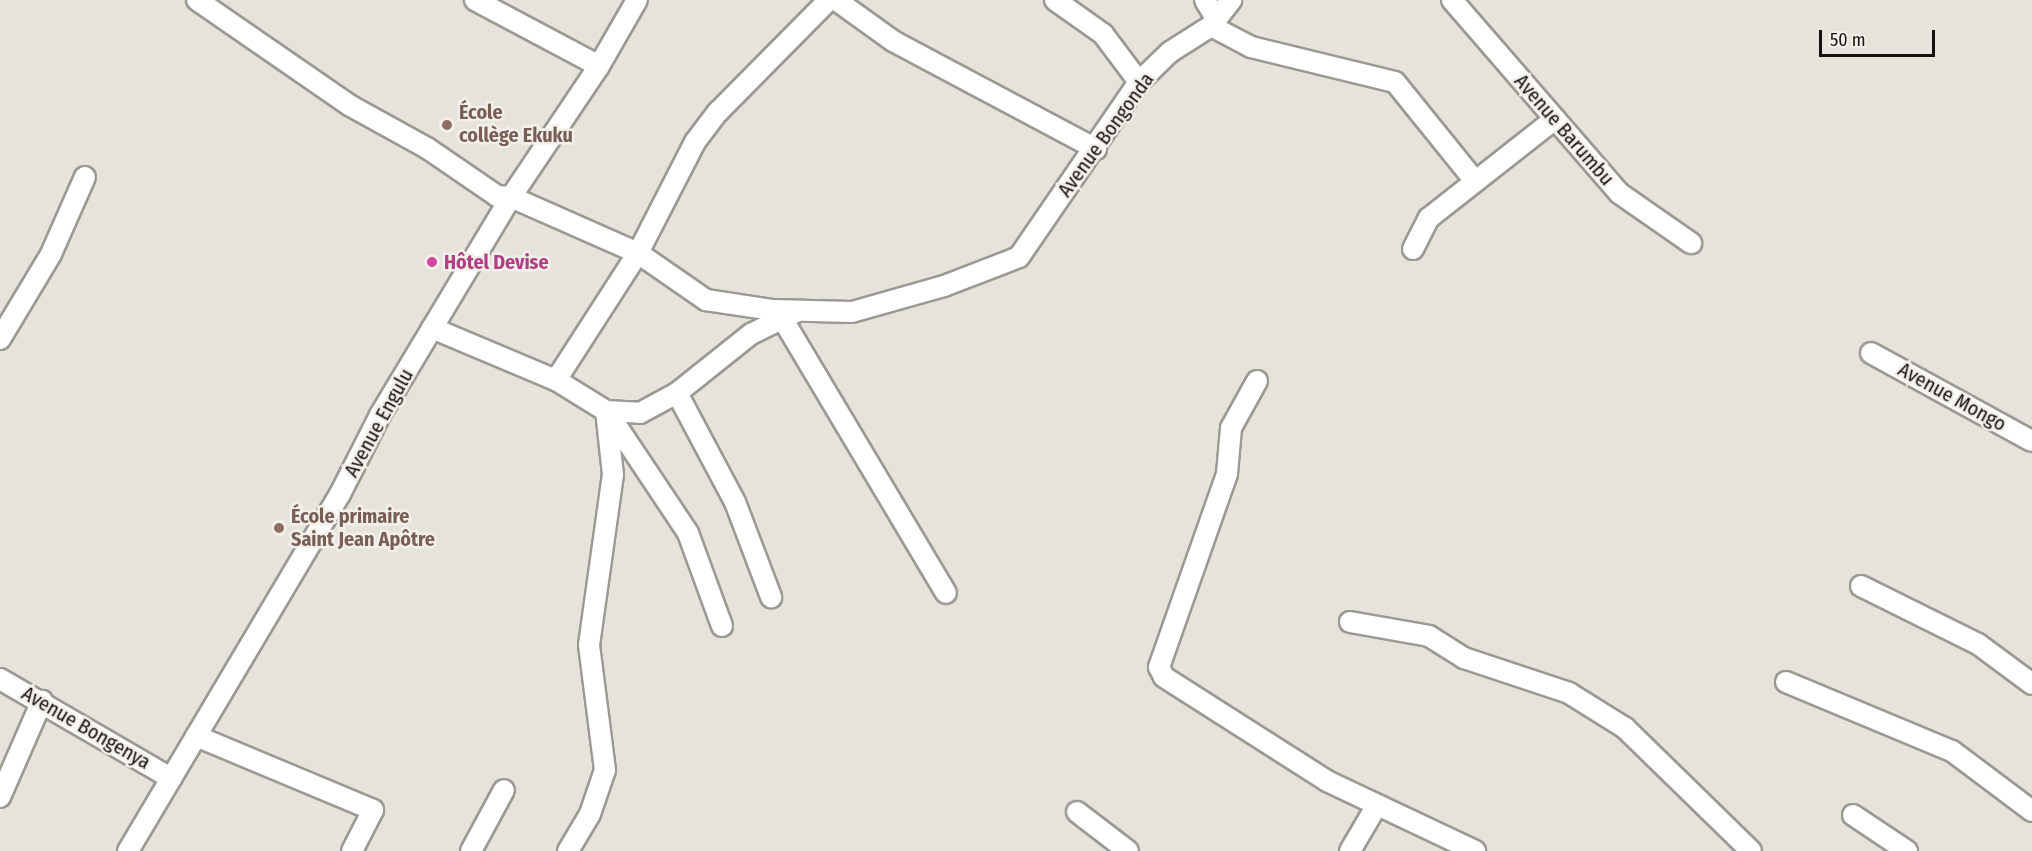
<!DOCTYPE html>
<meta charset="utf-8">
<style>
body{margin:0}
#map{position:relative;width:2032px;height:851px;overflow:hidden;background:#e5e3dc;font-family:"Fira Sans Condensed",sans-serif}
div>[style]{position:absolute}
.roads{filter:drop-shadow(2px 0 #9b9993) drop-shadow(-2px 0 #9b9993) drop-shadow(0 2px #9b9993) drop-shadow(0 -2px #9b9993)}
.minor>*{height:20px;margin:-10px;padding:0 10px;transform-origin:10px;border-radius:10px;background:#fff}
.dots>*{width:16px;height:16px;translate:-50% -50%;box-sizing:border-box;border:3px solid #f3f0ea;border-radius:50%}
span{translate:-50% -50%;white-space:nowrap;text-align:center;line-height:1.15;-webkit-text-stroke:5px #f3f0ea;paint-order:stroke}
.education-label{font-size:20px;color:#785e54;font-weight:700}
.left{translate:0 -50%;text-align:left}
.street-label{font-size:20px;color:#131210}
.hotel-label{font-size:20px;color:#b23c85;font-weight:700}
.scale{position:absolute;left:1819px;top:30px;width:116px;height:27px;box-sizing:border-box;border:3px solid #131210;border-top:0;padding-left:8px;font-size:18px;line-height:21px;white-space:nowrap;color:#131210;-webkit-text-stroke:4px #f3f0ea;paint-order:stroke}
</style>
<div id="map">
<div class="roads">
<div class="minor">
<div style="left:197px;top:0;width:185px;rotate:34.6deg"></div>
<div style="left:349px;top:105px;width:89px;rotate:28.9deg"></div>
<div style="left:427px;top:148px;width:85px;rotate:34.4deg"></div>
<div style="left:497px;top:196px;width:14px;rotate:4deg"></div>
<div style="left:511px;top:197px;width:139px;rotate:23.8deg"></div>
<div style="left:638px;top:253px;width:83px;rotate:34.7deg"></div>
<div style="left:706px;top:300px;width:68px;rotate:8.5deg"></div>
<div style="left:773px;top:310px;width:79px;rotate:1.5deg"></div>
<div style="left:852px;top:312px;width:96px;rotate:-15.8deg"></div>
<div style="left:944px;top:286px;width:80px;rotate:-21.1deg"></div>
<div style="left:1019px;top:257px;width:212px;rotate:-55.6deg"></div>
<div style="left:1139px;top:82px;width:43px;rotate:-44.1deg"></div>
<div style="left:1170px;top:52px;width:49px;rotate:-32.4deg"></div>
<div style="left:1211px;top:26px;width:33px;rotate:-52deg"></div>
<div style="left:475px;top:0;width:140px;rotate:28deg"></div>
<div style="left:836px;top:0;width:70px;rotate:35.7deg"></div>
<div style="left:893px;top:41px;width:230px;rotate:28deg"></div>
<div style="left:1055px;top:0;width:59px;rotate:35.3deg"></div>
<div style="left:1103px;top:34px;width:60px;rotate:53.1deg"></div>
<div style="left:1205px;top:0;width:21px;rotate:59deg"></div>
<div style="left:1452px;top:0;width:255px;rotate:49.1deg"></div>
<div style="left:1619px;top:193px;width:88px;rotate:34.8deg"></div>
<div style="left:1211px;top:26px;width:45px;rotate:27.7deg"></div>
<div style="left:1251px;top:47px;width:148px;rotate:13.7deg"></div>
<div style="left:1395px;top:82px;width:127px;rotate:51.1deg"></div>
<div style="left:1413px;top:249px;width:35px;rotate:-63deg"></div>
<div style="left:1429px;top:218px;width:160px;rotate:-38.2deg"></div>
<div style="left:782px;top:318px;width:320px;rotate:59.2deg"></div>
<div style="left:432px;top:328px;width:134px;rotate:22.8deg"></div>
<div style="left:556px;top:380px;width:59px;rotate:31.8deg"></div>
<div style="left:606px;top:411px;width:34px;rotate:3deg"></div>
<div style="left:640px;top:413px;width:42px;rotate:-28.4deg"></div>
<div style="left:677px;top:393px;width:95px;rotate:-38.6deg"></div>
<div style="left:751px;top:334px;width:50px;rotate:-26.1deg"></div>
<div style="left:0;top:339px;width:99px;rotate:-59deg"></div>
<div style="left:51px;top:254px;width:84px;rotate:-66.2deg"></div>
<div style="left:1871px;top:353px;width:183px;rotate:28.7deg"></div>
<div style="left:556px;top:380px;width:151px;rotate:-57.2deg"></div>
<div style="left:638px;top:253px;width:125px;rotate:-62.8deg"></div>
<div style="left:695px;top:142px;width:38px;rotate:-53deg"></div>
<div style="left:718px;top:112px;width:158px;rotate:-45.3deg"></div>
<div style="left:1257px;top:381px;width:54px;rotate:119deg"></div>
<div style="left:1231px;top:428px;width:46px;rotate:95deg"></div>
<div style="left:1227px;top:474px;width:205px;rotate:109.4deg"></div>
<div style="left:1159px;top:667px;width:11px;rotate:63deg"></div>
<div style="left:1164px;top:677px;width:193px;rotate:32.5deg"></div>
<div style="left:1327px;top:781px;width:164px;rotate:25.3deg"></div>
<div style="left:677px;top:393px;width:123px;rotate:62deg"></div>
<div style="left:735px;top:502px;width:102px;rotate:69.2deg"></div>
<div style="left:608px;top:413px;width:144px;rotate:56.3deg"></div>
<div style="left:688px;top:533px;width:99px;rotate:69.9deg"></div>
<div style="left:1861px;top:586px;width:131px;rotate:26.4deg"></div>
<div style="left:1978px;top:644px;width:67px;rotate:36.5deg"></div>
<div style="left:1350px;top:622px;width:80px;rotate:10deg"></div>
<div style="left:1429px;top:636px;width:41px;rotate:32.2deg"></div>
<div style="left:1464px;top:658px;width:111px;rotate:18.4deg"></div>
<div style="left:1569px;top:693px;width:66px;rotate:32deg"></div>
<div style="left:1625px;top:728px;width:176px;rotate:44.3deg"></div>
<div style="left:0;top:679px;width:198px;rotate:30.1deg"></div>
<div style="left:1786px;top:682px;width:180px;rotate:22.6deg"></div>
<div style="left:1952px;top:751px;width:100px;rotate:36.9deg"></div>
<div style="left:196px;top:736px;width:192px;rotate:22.7deg"></div>
<div style="left:373px;top:810px;width:46px;rotate:117.1deg"></div>
<div style="left:0;top:797px;width:105px;rotate:-66.4deg"></div>
<div style="left:1077px;top:812px;width:64px;rotate:37.4deg"></div>
<div style="left:1853px;top:815px;width:65px;rotate:33.7deg"></div>
<div style="left:128px;top:851px;width:415px;rotate:-59.3deg"></div>
<div style="left:340px;top:494px;width:89px;rotate:-63.1deg"></div>
<div style="left:380px;top:415px;width:254px;rotate:-59deg"></div>
<div style="left:511px;top:197px;width:158px;rotate:-56.1deg"></div>
<div style="left:599px;top:66px;width:76px;rotate:-60.1deg"></div>
<div style="left:471px;top:851px;width:69px;rotate:-61.6deg"></div>
<div style="left:568px;top:851px;width:43px;rotate:-59.3deg"></div>
<div style="left:590px;top:814px;width:46px;rotate:-71.2deg"></div>
<div style="left:605px;top:770px;width:126px;rotate:-97.3deg"></div>
<div style="left:589px;top:645px;width:172px;rotate:-82deg"></div>
<div style="left:613px;top:475px;width:64px;rotate:-96.2deg"></div>
<div style="left:1350px;top:851px;width:53px;rotate:-59.6deg"></div>
</div>
</div>
<div class="dots">
<div style="left:447px;top:125px;background:#8d6e63"></div>
<div style="left:432px;top:262px;background:#d1479c"></div>
<div style="left:279px;top:528px;background:#8d6e63"></div>
</div>
<div class="education-label">
<span class="left" style="left:459px;top:124px">École<br>collège Ekuku</span>
<span class="left" style="left:291px;top:528px">École primaire<br>Saint Jean Apôtre</span>
</div>
<div class="street-label">
<span style="left:1564px;top:130px;rotate:49deg">Avenue Barumbu</span>
<span style="left:1106px;top:135px;rotate:-54deg">Avenue Bongonda</span>
<span style="left:1952px;top:397px;rotate:29deg">Avenue Mongo</span>
<span style="left:379px;top:423px;rotate:-61deg">Avenue Engulu</span>
<span style="left:86px;top:728px;rotate:30deg">Avenue Bongenya</span>
</div>
<div class="hotel-label">
<span class="left" style="left:444px;top:262px">Hôtel Devise</span>
</div>
<div class="scale">50 m</div>
</div>
